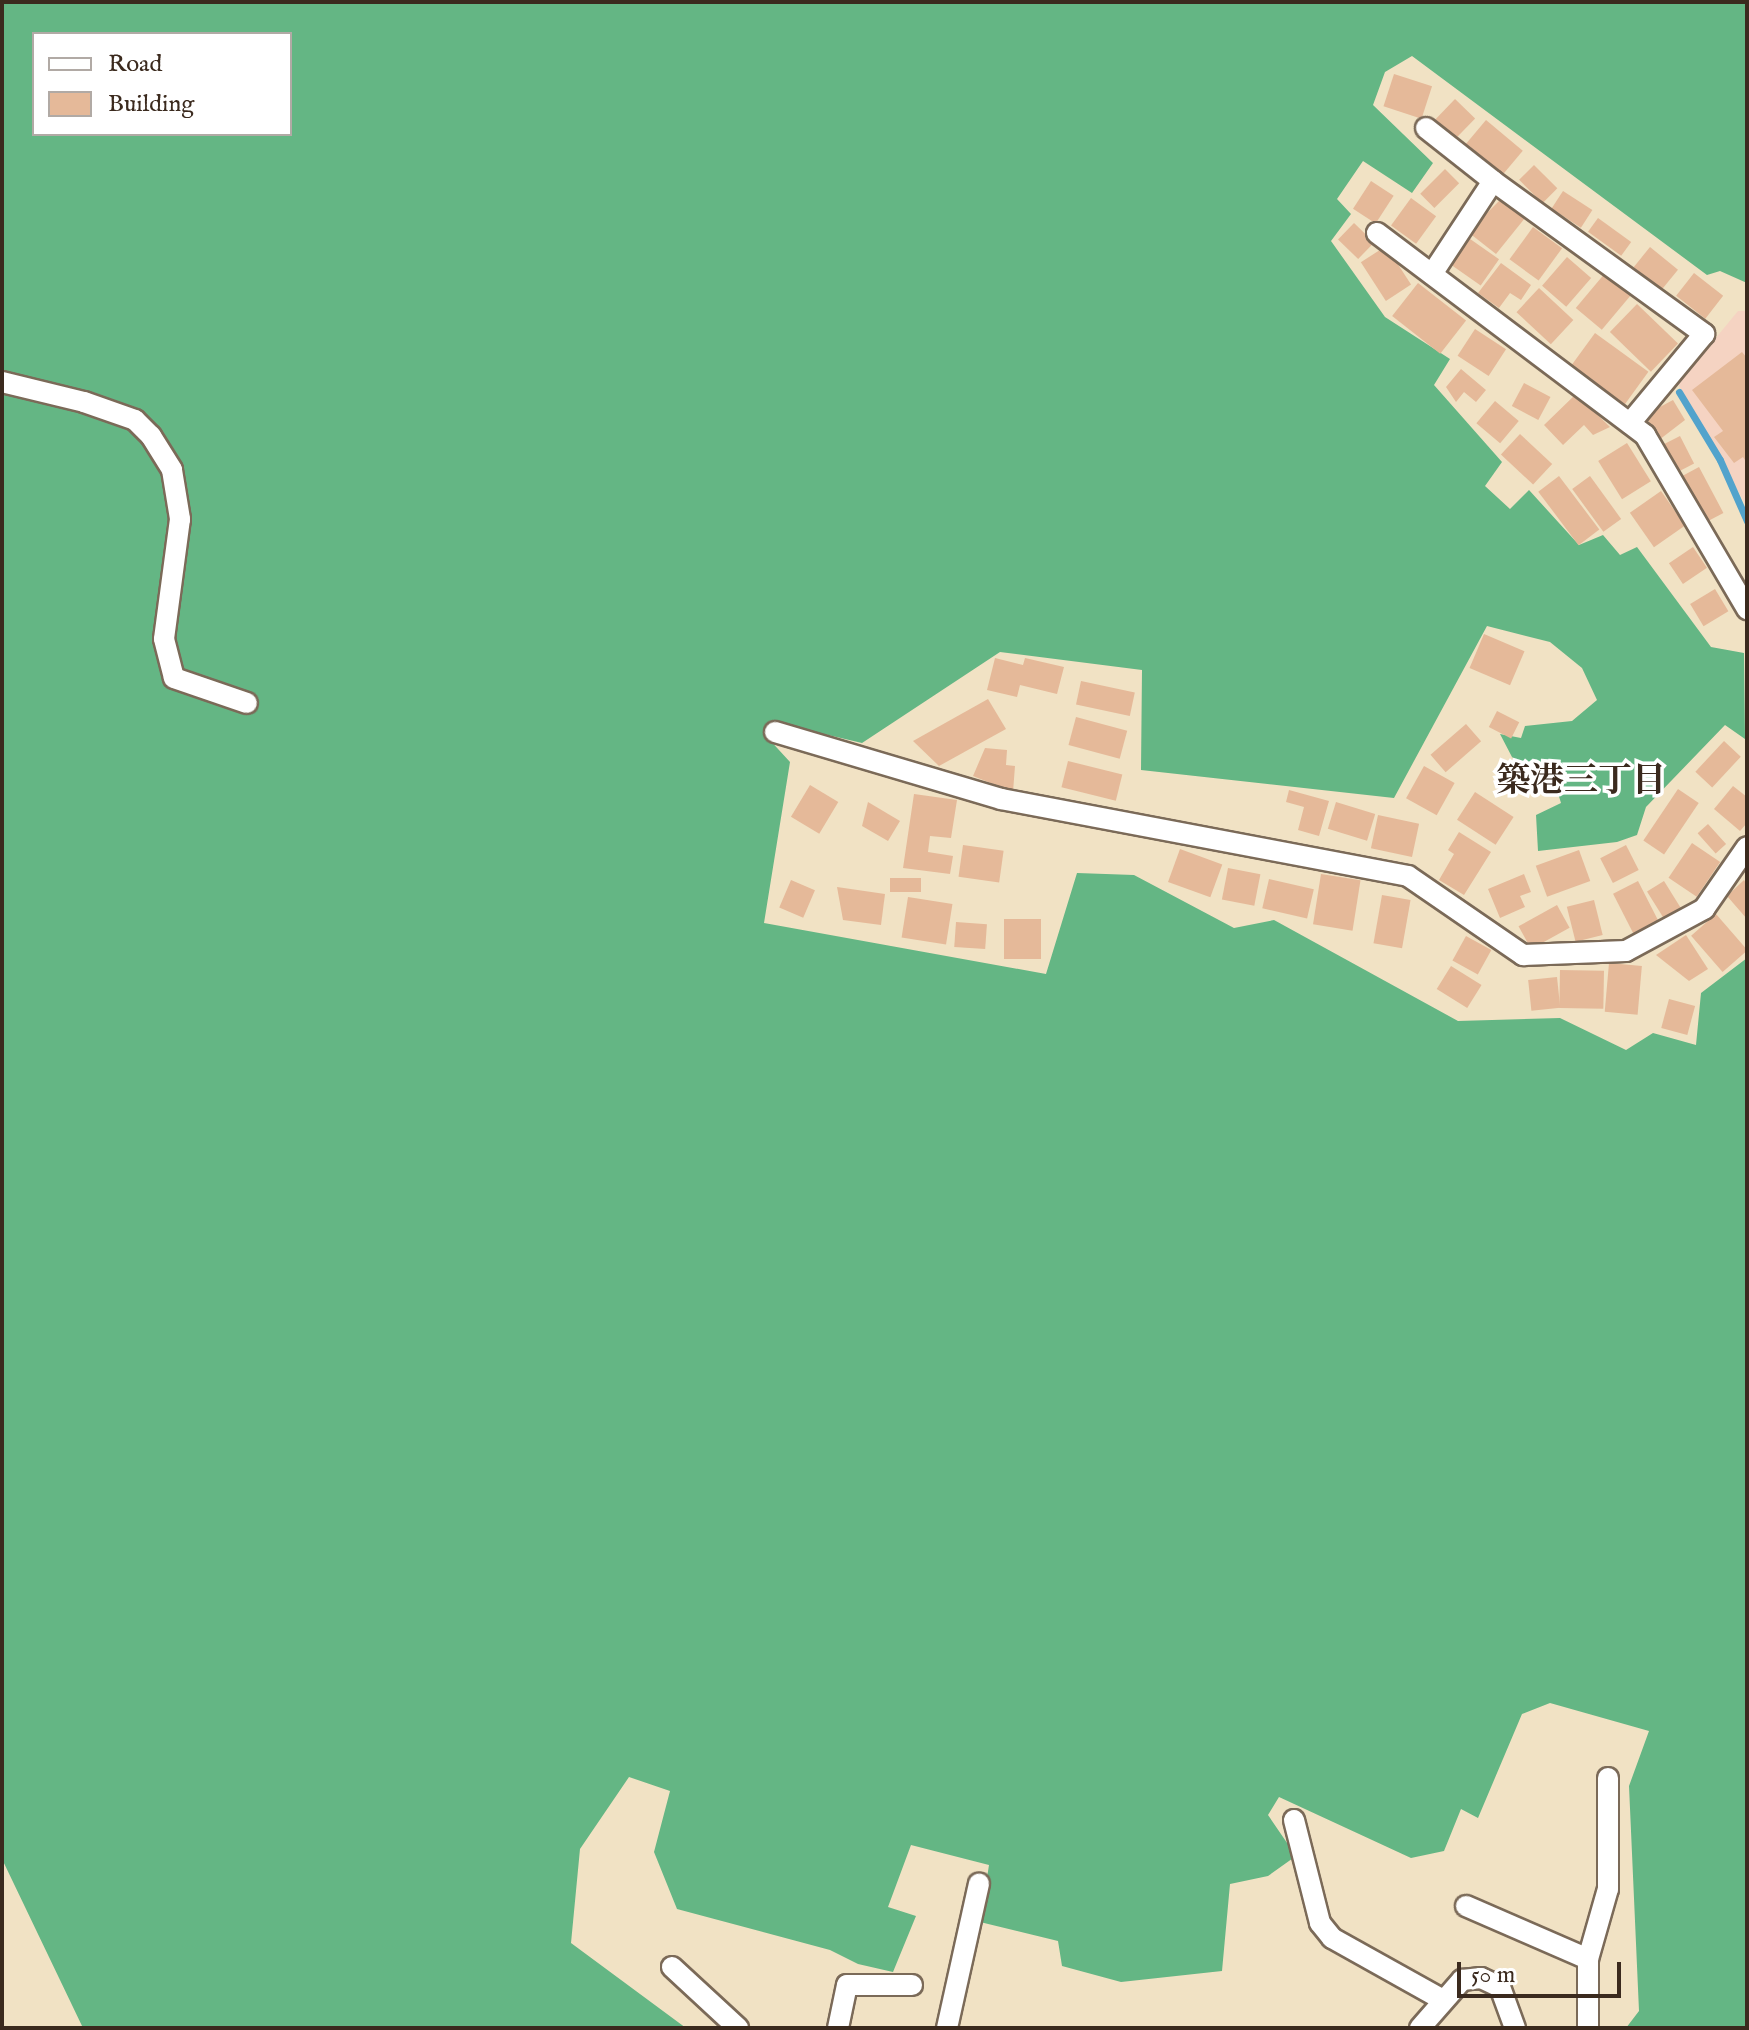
<!DOCTYPE html>
<meta charset="utf-8">
<style>
body{margin:0}
#map{position:relative;width:1749px;height:2030px;overflow:hidden;background:#f1e2c4;font-family:"IM FELL English","Noto Serif JP",serif}
div>[style]{position:absolute}
.built>*{inset:0;background:#f5d3c2}
.forest>*{inset:0;background:#64b684}
.stream>*{height:7px;margin:-3.5px;padding:0 3.5px;transform-origin:3.5px;border-radius:3.5px;background:#52a3cc}
.building>*{inset:0;background:#e5b999;transform-origin:0 0}
.roads{filter:drop-shadow(2px 0 #7b6a58) drop-shadow(-2px 0 #7b6a58) drop-shadow(0 2px #7b6a58) drop-shadow(0 -2px #7b6a58)}
.minor>*{height:20px;margin:-10px;padding:0 10px;transform-origin:10px;border-radius:10px;background:#fff}
span{translate:-50% -50%;white-space:nowrap;text-align:center;line-height:1.15;-webkit-text-stroke:7px #fff;paint-order:stroke}
.neighbourhood-label{font-size:34px;color:#3b2a1e;font-weight:700}
.frame{position:absolute;inset:0;border:4px solid #3b2a1e;pointer-events:none}
.legend{position:absolute;left:32px;top:32px;width:260px;height:104px;box-sizing:border-box;background:#fff;border:2px solid #b1aaa5;margin:0;padding:10px 14px;list-style:none;font-size:24px;color:#3b2a1e}
.legend li{display:flex;align-items:center;gap:16px;height:40px}
.legend b{width:40px;border:2px solid #b1aaa5}
.scale{position:absolute;left:1457px;top:1962px;width:164px;height:36px;box-sizing:border-box;border:4px solid #3b2a1e;border-top:0;padding-left:10px;font-size:24px;line-height:28px;white-space:nowrap;color:#3b2a1e;-webkit-text-stroke:6px #fff;paint-order:stroke}
</style>
<div id="map">
<div class="built">
<div style="clip-path:polygon(1738px 311px,1747px 311px,1747px 507px,1678px 384px)"></div>
</div>
<div class="forest">
<div style="clip-path:polygon(evenodd,2px 2px,1747px 2px,1747px 283px,1720px 271px,1707px 275px,1412px 56px,1385px 72px,1373px 105px,1433px 163px,1412px 193px,1363px 161px,1337px 199px,1351px 214px,1331px 241px,1385px 317px,1450px 359px,1434px 385px,1502px 462px,1485px 486px,1510px 509px,1529px 490px,1579px 545px,1603px 535px,1620px 555px,1637px 547px,1711px 647px,1744px 653px,1745px 739px,1725px 725px,1646px 807px,1637px 835px,1617px 842px,1538px 851px,1536px 815px,1561px 803px,1557px 790px,1512px 757px,1500px 734px,1521px 738px,1525px 726px,1572px 721px,1597px 700px,1582px 668px,1550px 642px,1487px 626px,1394px 798px,1141px 770px,1142px 670px,1000px 652px,862px 743px,769px 721px,767px 737px,790px 762px,764px 923px,1046px 974px,1077px 873px,1134px 875px,1234px 928px,1274px 920px,1458px 1021px,1560px 1018px,1626px 1050px,1653px 1033px,1696px 1045px,1701px 993px,1747px 958px,1747px 2028px,1626px 2028px,1639px 2011px,1629px 1786px,1649px 1731px,1550px 1703px,1522px 1714px,1478px 1818px,1461px 1809px,1444px 1851px,1411px 1858px,1279px 1797px,1268px 1815px,1296px 1856px,1268px 1876px,1230px 1884px,1222px 1971px,1121px 1982px,1062px 1966px,1058px 1941px,980px 1922px,989px 1865px,911px 1845px,888px 1907px,916px 1916px,893px 1972px,858px 1964px,830px 1950px,677px 1909px,654px 1852px,670px 1791px,629px 1777px,580px 1849px,571px 1943px,686px 2028px,83px 2028px,2px 1859px,2px 2px,34px 34px,290px 34px,290px 134px,34px 134px,34px 34px)"></div>
</div>
<div class="stream">
<div style="left:1679px;top:392px;width:79px;rotate:58.9deg"></div>
<div style="left:1720px;top:460px;width:67px;rotate:66.1deg"></div>
</div>
<div class="building">
<div style="left:1394px;top:74px;width:40px;height:34px;rotate:18deg"></div>
<div style="left:1455px;top:99px;width:28px;height:28px;rotate:44deg"></div>
<div style="left:1486px;top:120px;width:48px;height:31px;rotate:40deg"></div>
<div style="left:1534px;top:165px;width:33px;height:21px;rotate:45deg"></div>
<div style="left:1445px;top:169px;width:20px;height:35px;rotate:45deg"></div>
<div style="left:1371px;top:181px;width:27px;height:33px;rotate:33deg"></div>
<div style="left:1563px;top:191px;width:35px;height:21px;rotate:33deg"></div>
<div style="left:1411px;top:198px;width:31px;height:34px;rotate:36deg"></div>
<div style="clip-path:polygon(1501px 199px,1525px 218px,1496px 254px,1468px 232px)"></div>
<div style="left:1598px;top:218px;width:41px;height:17px;rotate:36deg"></div>
<div style="left:1354px;top:223px;width:28px;height:23px;rotate:44deg"></div>
<div style="left:1533px;top:227px;width:36px;height:40px;rotate:36deg"></div>
<div style="left:1463px;top:234px;width:44px;height:32px;rotate:35deg"></div>
<div style="left:1386px;top:246px;width:46px;height:30px;rotate:57deg"></div>
<div style="left:1650px;top:247px;width:36px;height:26px;rotate:39deg"></div>
<div style="left:1567px;top:257px;width:32px;height:38px;rotate:41deg"></div>
<div style="clip-path:polygon(1501px 263px,1531px 285px,1521px 300px,1510px 293px,1499px 308px,1478px 293px)"></div>
<div style="left:1606px;top:272px;width:34px;height:47px;rotate:40deg"></div>
<div style="left:1694px;top:273px;width:37px;height:29px;rotate:38deg"></div>
<div style="left:1418px;top:283px;width:61px;height:42px;rotate:38deg"></div>
<div style="left:1539px;top:288px;width:47px;height:33px;rotate:43deg"></div>
<div style="left:1637px;top:304px;width:57px;height:39px;rotate:44deg"></div>
<div style="left:1475px;top:329px;width:37px;height:32px;rotate:33deg"></div>
<div style="left:1595px;top:333px;width:66px;height:40px;rotate:36deg"></div>
<div style="clip-path:polygon(1742px 352px,1747px 358px,1747px 463px,1743px 457px,1734px 463px,1714px 437px,1723px 431px,1692px 390px)"></div>
<div style="clip-path:polygon(1461px 369px,1486px 390px,1476px 402px,1464px 392px,1456px 402px,1446px 387px)"></div>
<div style="left:1524px;top:383px;width:30px;height:26px;rotate:28deg"></div>
<div style="clip-path:polygon(1576px 394px,1610px 427px,1593px 435px,1584px 425px,1563px 445px,1544px 425px)"></div>
<div style="clip-path:polygon(1673px 400px,1685px 420px,1659px 440px,1645px 415px)"></div>
<div style="left:1495px;top:401px;width:31px;height:29px;rotate:40deg"></div>
<div style="left:1520px;top:434px;width:44px;height:28px;rotate:43deg"></div>
<div style="left:1680px;top:436px;width:31px;height:21px;rotate:63deg"></div>
<div style="left:1627px;top:443px;width:45px;height:34px;rotate:58deg"></div>
<div style="left:1699px;top:467px;width:52px;height:20px;rotate:62deg"></div>
<div style="left:1559px;top:476px;width:67px;height:26px;rotate:53deg"></div>
<div style="left:1590px;top:476px;width:53px;height:22px;rotate:54deg"></div>
<div style="left:1661px;top:491px;width:42px;height:38px;rotate:55deg"></div>
<div style="left:1693px;top:547px;width:25px;height:29px;rotate:56deg"></div>
<div style="left:1715px;top:589px;width:26px;height:29px;rotate:59deg"></div>
<div style="left:1484px;top:634px;width:44px;height:37px;rotate:23deg"></div>
<div style="clip-path:polygon(995px 658px,1023px 665px,1025px 658px,1064px 667px,1057px 694px,1020px 685px,1017px 697px,987px 690px)"></div>
<div style="left:1081px;top:681px;width:55px;height:24px;rotate:12deg"></div>
<div style="clip-path:polygon(988px 699px,1006px 729px,939px 766px,913px 741px)"></div>
<div style="left:1497px;top:711px;width:25px;height:18px;rotate:27deg"></div>
<div style="left:1076px;top:717px;width:53px;height:29px;rotate:15deg"></div>
<div style="left:1466px;top:724px;width:23px;height:47px;rotate:49deg"></div>
<div style="left:1724px;top:741px;width:23px;height:42px;rotate:43deg"></div>
<div style="clip-path:polygon(985px 748px,1007px 750px,1006px 765px,1015px 766px,1013px 792px,973px 776px)"></div>
<div style="left:1068px;top:761px;width:56px;height:27px;rotate:14deg"></div>
<div style="left:1424px;top:766px;width:35px;height:37px;rotate:29deg"></div>
<div style="left:810px;top:785px;width:33px;height:37px;rotate:31deg"></div>
<div style="clip-path:polygon(1733px 786px,1747px 797px,1747px 823px,1740px 831px,1714px 809px)"></div>
<div style="left:1678px;top:789px;width:25px;height:62px;rotate:34deg"></div>
<div style="clip-path:polygon(1289px 790px,1329px 801px,1319px 836px,1298px 830px,1304px 807px,1286px 802px)"></div>
<div style="left:1475px;top:792px;width:46px;height:33px;rotate:33deg"></div>
<div style="clip-path:polygon(914px 794px,957px 800px,951px 838px,930px 836px,928px 852px,953px 856px,950px 874px,903px 868px)"></div>
<div style="clip-path:polygon(868px 802px,900px 821px,888px 841px,862px 826px)"></div>
<div style="left:1336px;top:802px;width:41px;height:28px;rotate:17deg"></div>
<div style="left:1378px;top:815px;width:42px;height:34px;rotate:12deg"></div>
<div style="left:1708px;top:824px;width:27px;height:14px;rotate:48deg"></div>
<div style="clip-path:polygon(1459px 832px,1491px 852px,1464px 895px,1439px 880px,1454px 854px,1448px 850px)"></div>
<div style="left:1692px;top:843px;width:34px;height:42px;rotate:34deg"></div>
<div style="left:963px;top:845px;width:41px;height:32px;rotate:8deg"></div>
<div style="left:1626px;top:845px;width:28px;height:29px;rotate:63deg"></div>
<div style="left:1180px;top:849px;width:45px;height:35px;rotate:20deg"></div>
<div style="left:1579px;top:850px;width:33px;height:46px;rotate:70deg"></div>
<div style="left:1228px;top:868px;width:33px;height:32px;rotate:11deg"></div>
<div style="left:1321px;top:874px;width:40px;height:51px;rotate:9deg"></div>
<div style="clip-path:polygon(1524px 874px,1531px 892px,1520px 896px,1525px 907px,1500px 918px,1488px 889px)"></div>
<div style="left:921px;top:878px;width:14px;height:31px;rotate:90deg"></div>
<div style="left:1269px;top:879px;width:46px;height:30px;rotate:13deg"></div>
<div style="left:791px;top:880px;width:26px;height:30px;rotate:23deg"></div>
<div style="clip-path:polygon(1744px 880px,1747px 885px,1747px 919px,1727px 896px)"></div>
<div style="left:1638px;top:881px;width:45px;height:28px;rotate:63deg"></div>
<div style="left:1664px;top:881px;width:32px;height:20px;rotate:58deg"></div>
<div style="clip-path:polygon(837px 887px,885px 894px,881px 925px,843px 920px)"></div>
<div style="left:1382px;top:895px;width:29px;height:49px;rotate:10deg"></div>
<div style="left:908px;top:897px;width:45px;height:41px;rotate:9deg"></div>
<div style="left:1594px;top:900px;width:36px;height:28px;rotate:76deg"></div>
<div style="left:1557px;top:905px;width:26px;height:44px;rotate:61deg"></div>
<div style="left:1716px;top:914px;width:48px;height:33px;rotate:49deg"></div>
<div style="left:1004px;top:919px;width:37px;height:40px"></div>
<div style="left:956px;top:922px;width:31px;height:25px;rotate:4deg"></div>
<div style="clip-path:polygon(1686px 935px,1708px 969px,1689px 981px,1656px 955px)"></div>
<div style="left:1466px;top:936px;width:29px;height:28px;rotate:29deg"></div>
<div style="left:1609px;top:963px;width:33px;height:49px;rotate:5deg"></div>
<div style="left:1451px;top:966px;width:36px;height:27px;rotate:32deg"></div>
<div style="left:1560px;top:970px;width:44px;height:38px;rotate:1deg"></div>
<div style="left:1557px;top:977px;width:31px;height:29px;rotate:84deg"></div>
<div style="left:1669px;top:999px;width:27px;height:30px;rotate:15deg"></div>
</div>
<div class="roads">
<div class="minor">
<div style="left:1426px;top:128px;width:85px;rotate:38.3deg"></div>
<div style="left:1377px;top:233px;width:336px;rotate:37deg"></div>
<div style="left:1645px;top:435px;width:202px;rotate:59.6deg"></div>
<div style="left:1432px;top:274px;width:111px;rotate:-56.7deg"></div>
<div style="left:1493px;top:181px;width:261px;rotate:35.9deg"></div>
<div style="left:1704px;top:334px;width:116px;rotate:129.7deg"></div>
<div style="left:2px;top:382px;width:84px;rotate:13.7deg"></div>
<div style="left:84px;top:402px;width:54px;rotate:19.4deg"></div>
<div style="left:135px;top:420px;width:23px;rotate:45deg"></div>
<div style="left:151px;top:436px;width:40px;rotate:58deg"></div>
<div style="left:172px;top:470px;width:50px;rotate:80.7deg"></div>
<div style="left:180px;top:519px;width:121px;rotate:97.6deg"></div>
<div style="left:164px;top:639px;width:40px;rotate:75.6deg"></div>
<div style="left:174px;top:678px;width:77px;rotate:18.9deg"></div>
<div style="left:775px;top:732px;width:236px;rotate:16.5deg"></div>
<div style="left:1001px;top:799px;width:414px;rotate:10.7deg"></div>
<div style="left:1408px;top:876px;width:140px;rotate:34.5deg"></div>
<div style="left:1523px;top:955px;width:103px;rotate:-2.2deg"></div>
<div style="left:1626px;top:951px;width:89px;rotate:-28.3deg"></div>
<div style="left:1704px;top:909px;width:75px;rotate:-55.3deg"></div>
<div style="left:1294px;top:1820px;width:106px;rotate:75.8deg"></div>
<div style="left:1320px;top:1923px;width:19px;rotate:51deg"></div>
<div style="left:1332px;top:1938px;width:127px;rotate:29.2deg"></div>
<div style="left:1466px;top:1906px;width:133px;rotate:23.5deg"></div>
<div style="left:672px;top:1967px;width:90px;rotate:42.7deg"></div>
<div style="left:838px;top:2028px;width:44px;rotate:-78.2deg"></div>
<div style="left:847px;top:1985px;width:65px"></div>
<div style="left:947px;top:2028px;width:148px;rotate:-77.5deg"></div>
<div style="left:1420px;top:2028px;width:64px;rotate:-48.8deg"></div>
<div style="left:1462px;top:1980px;width:19px;rotate:-6deg"></div>
<div style="left:1481px;top:1978px;width:21px;rotate:25deg"></div>
<div style="left:1500px;top:1987px;width:44px;rotate:69.9deg"></div>
<div style="left:1588px;top:2028px;width:69px;rotate:-90deg"></div>
<div style="left:1588px;top:1959px;width:73px;rotate:-74.1deg"></div>
<div style="left:1608px;top:1889px;width:111px;rotate:-90deg"></div>
</div>
</div>
<div class="neighbourhood-label">
<span style="left:1581px;top:782px">築港三丁目</span>
</div>
<div class="frame"></div>
<ul class="legend">
<li><b style="height:10px;background:#fff"></b>Road</li>
<li><b style="height:22px;background:#e5b999"></b>Building</li>
</ul>
<div class="scale">50 m</div>
</div>
